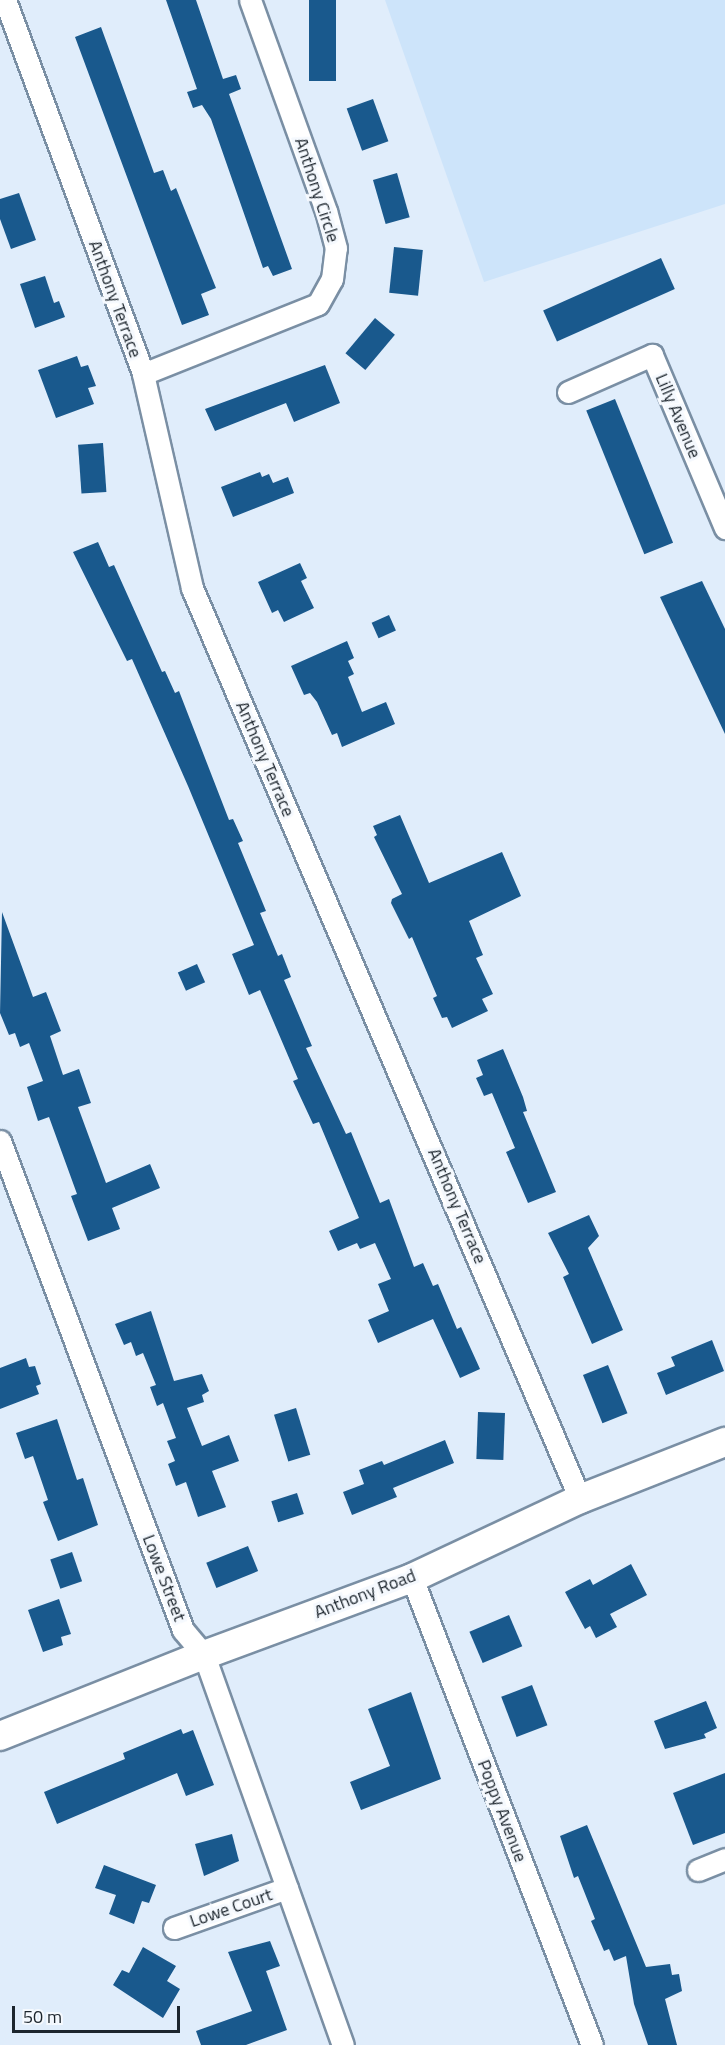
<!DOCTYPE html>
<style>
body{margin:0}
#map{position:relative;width:725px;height:2045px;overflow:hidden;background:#e0edfb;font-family:"Titillium Web",sans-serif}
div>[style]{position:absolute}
.built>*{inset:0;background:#cde4fa}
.building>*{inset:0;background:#19598d;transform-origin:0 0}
.roads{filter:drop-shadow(2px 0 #7a8fa4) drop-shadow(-2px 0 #7a8fa4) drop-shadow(0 2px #7a8fa4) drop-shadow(0 -2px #7a8fa4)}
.street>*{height:21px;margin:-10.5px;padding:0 10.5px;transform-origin:10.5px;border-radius:10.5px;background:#fff}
.secondary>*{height:28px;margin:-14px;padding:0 14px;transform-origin:14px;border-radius:14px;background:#fff}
span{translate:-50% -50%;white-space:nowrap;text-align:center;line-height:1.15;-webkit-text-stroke:6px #f5f9fe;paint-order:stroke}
.street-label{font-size:18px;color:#1c252d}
.scale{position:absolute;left:12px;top:2006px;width:168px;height:27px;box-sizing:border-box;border:3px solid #1c252d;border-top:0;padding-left:8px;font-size:18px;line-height:21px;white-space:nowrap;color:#1c252d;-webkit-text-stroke:4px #f5f9fe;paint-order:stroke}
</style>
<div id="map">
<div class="built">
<div style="clip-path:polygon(385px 0,725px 0,725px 204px,484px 282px)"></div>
</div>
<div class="building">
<div style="clip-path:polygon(166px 0,196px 0,223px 79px,236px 75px,241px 89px,229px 94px,292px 269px,273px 276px,268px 266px,263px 268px,211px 119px,202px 105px,193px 108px,187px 92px,197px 89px)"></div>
<div style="left:309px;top:0;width:27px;height:81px"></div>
<div style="clip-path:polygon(101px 27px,154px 173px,163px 170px,171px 191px,176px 188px,216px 288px,201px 294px,209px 315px,182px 325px,75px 37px)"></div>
<div style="left:373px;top:99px;width:45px;height:28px;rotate:70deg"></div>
<div style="left:397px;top:173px;width:46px;height:25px;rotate:74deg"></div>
<div style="clip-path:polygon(19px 193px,36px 240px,11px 249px,0 219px,0 199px)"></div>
<div style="left:394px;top:247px;width:29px;height:46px;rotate:6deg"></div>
<div style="left:661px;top:258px;width:34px;height:129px;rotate:66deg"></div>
<div style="clip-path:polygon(45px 276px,54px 303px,59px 301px,65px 317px,35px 328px,20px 284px)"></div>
<div style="left:375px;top:318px;width:26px;height:46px;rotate:40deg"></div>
<div style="clip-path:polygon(77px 356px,81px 367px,88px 365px,96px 386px,88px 388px,94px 404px,56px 418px,38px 370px)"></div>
<div style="clip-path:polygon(325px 365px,340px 403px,294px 422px,286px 403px,215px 431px,205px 409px)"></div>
<div style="left:615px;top:399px;width:155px;height:31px;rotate:68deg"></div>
<div style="left:103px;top:443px;width:49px;height:25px;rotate:86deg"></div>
<div style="clip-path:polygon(260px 472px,262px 477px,269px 474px,273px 483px,288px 477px,294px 493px,233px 517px,221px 487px)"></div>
<div style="clip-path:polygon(98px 542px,109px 567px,114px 565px,162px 672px,165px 671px,175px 693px,179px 691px,229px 820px,233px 819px,243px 841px,238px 843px,266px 911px,260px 913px,278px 956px,282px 954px,291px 977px,284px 980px,312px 1046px,306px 1048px,346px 1134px,351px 1132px,380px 1203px,389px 1199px,414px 1267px,423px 1263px,433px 1286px,438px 1284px,457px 1329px,461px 1327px,480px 1369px,460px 1378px,433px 1319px,378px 1343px,368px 1320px,389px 1311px,378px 1284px,391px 1279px,375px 1243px,360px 1249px,357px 1243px,338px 1251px,329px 1231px,359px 1218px,319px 1122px,313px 1124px,293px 1081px,298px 1079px,260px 990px,249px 995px,232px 954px,254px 945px,188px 786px,132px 659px,127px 661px,73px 552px)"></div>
<div style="clip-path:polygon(300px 563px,307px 578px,301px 581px,314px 608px,284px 622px,278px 610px,272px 613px,258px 582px)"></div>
<div style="clip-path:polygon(702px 581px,725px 629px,725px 734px,660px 597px)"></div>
<div style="left:389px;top:615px;width:17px;height:19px;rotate:66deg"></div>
<div style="clip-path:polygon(347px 641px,354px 658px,348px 661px,354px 674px,348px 677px,362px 712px,386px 702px,395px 724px,342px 747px,337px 733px,332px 735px,317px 702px,310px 693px,304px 695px,291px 666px)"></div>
<div style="clip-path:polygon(400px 815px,429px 883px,502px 852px,521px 896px,469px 921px,483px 955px,476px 958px,493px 994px,482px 999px,488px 1011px,452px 1028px,447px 1017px,442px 1018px,433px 998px,437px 996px,412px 937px,409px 939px,391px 903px,392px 899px,402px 894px,374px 837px,377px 835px,373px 826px)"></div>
<div style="clip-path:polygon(2px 912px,33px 997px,46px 992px,61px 1031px,50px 1036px,63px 1075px,79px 1069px,91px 1103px,78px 1107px,106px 1183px,150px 1164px,160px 1188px,112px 1208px,120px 1229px,88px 1241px,71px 1196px,77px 1194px,49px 1117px,38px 1121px,27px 1087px,43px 1081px,29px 1043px,20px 1047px,15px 1033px,9px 1035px,0 1013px)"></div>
<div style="left:197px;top:964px;width:20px;height:21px;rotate:66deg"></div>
<div style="clip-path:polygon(503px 1049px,523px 1097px,527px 1111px,523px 1112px,556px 1192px,528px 1203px,506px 1152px,515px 1148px,492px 1093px,484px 1096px,476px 1078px,483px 1075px,477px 1060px)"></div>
<div style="clip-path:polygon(589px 1215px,599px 1236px,588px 1248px,623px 1330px,592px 1344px,563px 1277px,569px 1274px,548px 1233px)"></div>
<div style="clip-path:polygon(151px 1311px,174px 1381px,202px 1374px,209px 1391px,202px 1395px,204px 1402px,187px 1408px,202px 1446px,229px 1435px,239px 1461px,212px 1471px,226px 1507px,198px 1517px,186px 1482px,176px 1486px,168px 1464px,175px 1461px,167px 1441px,176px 1438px,163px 1403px,157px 1406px,150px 1387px,156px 1385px,143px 1353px,136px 1356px,131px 1342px,124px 1345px,115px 1324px)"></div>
<div style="clip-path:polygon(712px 1340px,724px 1371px,666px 1395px,657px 1373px,675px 1366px,671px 1357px)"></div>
<div style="clip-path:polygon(26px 1358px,29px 1367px,35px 1366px,41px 1384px,36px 1386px,39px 1394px,0 1409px,0 1368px)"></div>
<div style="left:608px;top:1365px;width:52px;height:27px;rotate:68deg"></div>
<div style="left:296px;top:1408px;width:49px;height:23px;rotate:73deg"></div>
<div style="left:478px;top:1412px;width:27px;height:47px;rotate:2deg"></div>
<div style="clip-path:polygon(57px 1419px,77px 1480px,83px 1478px,98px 1525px,58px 1541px,43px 1502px,48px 1500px,33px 1456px,25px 1459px,16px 1433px)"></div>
<div style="clip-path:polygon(445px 1440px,454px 1463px,393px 1488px,397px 1497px,352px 1515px,343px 1492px,364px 1484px,359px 1470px,382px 1461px,384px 1465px)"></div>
<div style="left:297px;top:1493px;width:22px;height:27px;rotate:72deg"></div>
<div style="left:248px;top:1546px;width:27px;height:45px;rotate:68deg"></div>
<div style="left:72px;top:1552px;width:31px;height:23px;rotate:71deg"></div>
<div style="clip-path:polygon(631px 1564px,647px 1595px,610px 1614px,617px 1627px,596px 1638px,590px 1626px,585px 1629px,565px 1592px,590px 1579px,593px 1585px)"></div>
<div style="clip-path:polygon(59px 1599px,71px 1634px,61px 1637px,63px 1645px,43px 1652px,28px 1610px)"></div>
<div style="left:509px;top:1615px;width:34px;height:43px;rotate:67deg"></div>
<div style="left:532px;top:1685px;width:43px;height:33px;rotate:69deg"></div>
<div style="clip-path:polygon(411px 1692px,441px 1779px,361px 1810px,350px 1782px,390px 1766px,368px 1709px)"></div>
<div style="clip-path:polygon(706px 1701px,717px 1728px,704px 1734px,706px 1738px,665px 1749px,654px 1721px)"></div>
<div style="clip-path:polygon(181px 1729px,183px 1734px,193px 1730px,214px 1785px,186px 1796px,177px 1773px,57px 1824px,44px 1792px,125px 1759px,123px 1753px)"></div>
<div style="clip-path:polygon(725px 1773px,725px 1833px,693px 1845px,673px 1793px)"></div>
<div style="clip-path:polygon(587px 1825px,646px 1967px,670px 1964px,672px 1975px,679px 1974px,682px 1991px,665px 1999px,677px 2045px,648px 2045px,634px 2004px,626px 1956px,614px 1961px,609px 1949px,604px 1951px,591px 1921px,595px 1919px,578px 1876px,574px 1878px,560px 1836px)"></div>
<div style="clip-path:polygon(232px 1834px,239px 1861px,204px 1876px,195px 1844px)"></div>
<div style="clip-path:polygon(104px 1865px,156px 1885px,149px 1903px,142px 1901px,134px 1924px,109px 1914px,116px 1895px,95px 1888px)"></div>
<div style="clip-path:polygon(270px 1941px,280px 1966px,266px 1971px,287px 2030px,246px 2045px,201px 2045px,196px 2031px,252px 2011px,228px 1952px)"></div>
<div style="clip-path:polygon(143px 1947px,176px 1966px,167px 1981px,180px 1989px,163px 2018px,113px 1985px,122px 1970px,129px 1973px)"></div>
</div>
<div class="roads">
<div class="street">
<div style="left:5px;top:0;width:399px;rotate:69.7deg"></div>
<div style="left:143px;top:374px;width:220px;rotate:77.1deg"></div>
<div style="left:192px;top:588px;width:990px;rotate:66.93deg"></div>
<div style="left:143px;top:374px;width:188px;rotate:-21.8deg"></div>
<div style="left:318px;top:304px;width:29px;rotate:-61deg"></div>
<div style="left:332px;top:279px;width:31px;rotate:-83deg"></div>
<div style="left:336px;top:248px;width:38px;rotate:-105deg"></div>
<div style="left:326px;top:211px;width:224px;rotate:-109.8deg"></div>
<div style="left:568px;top:392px;width:92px;rotate:-23.8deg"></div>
<div style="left:652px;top:355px;width:188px;rotate:67.1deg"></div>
<div style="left:0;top:1141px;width:522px;rotate:69.48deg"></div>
<div style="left:183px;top:1630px;width:33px;rotate:50deg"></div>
<div style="left:204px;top:1655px;width:414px;rotate:70.4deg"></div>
<div style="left:412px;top:1578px;width:500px;rotate:68.92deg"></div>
<div style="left:698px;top:1870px;width:29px;rotate:-22deg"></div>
<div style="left:174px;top:1928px;width:120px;rotate:-19.5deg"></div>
</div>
<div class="secondary">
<div style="left:0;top:1736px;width:219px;rotate:-21.7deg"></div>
<div style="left:204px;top:1655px;width:222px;rotate:-20.3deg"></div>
<div style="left:412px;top:1578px;width:186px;rotate:-25.2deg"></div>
<div style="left:580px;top:1499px;width:156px;rotate:-21.5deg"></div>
</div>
</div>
<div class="street-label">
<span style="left:317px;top:190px;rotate:72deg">Anthony Circle</span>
<span style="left:115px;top:299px;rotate:70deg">Anthony Terrace</span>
<span style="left:678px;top:416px;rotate:67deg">Lilly Avenue</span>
<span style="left:265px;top:759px;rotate:67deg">Anthony Terrace</span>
<span style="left:457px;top:1206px;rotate:67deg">Anthony Terrace</span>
<span style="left:164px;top:1578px;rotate:69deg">Lowe Street</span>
<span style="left:365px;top:1594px;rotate:-21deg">Anthony Road</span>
<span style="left:502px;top:1811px;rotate:69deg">Poppy Avenue</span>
<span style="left:231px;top:1908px;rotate:-19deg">Lowe Court</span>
</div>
<div class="scale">50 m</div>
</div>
